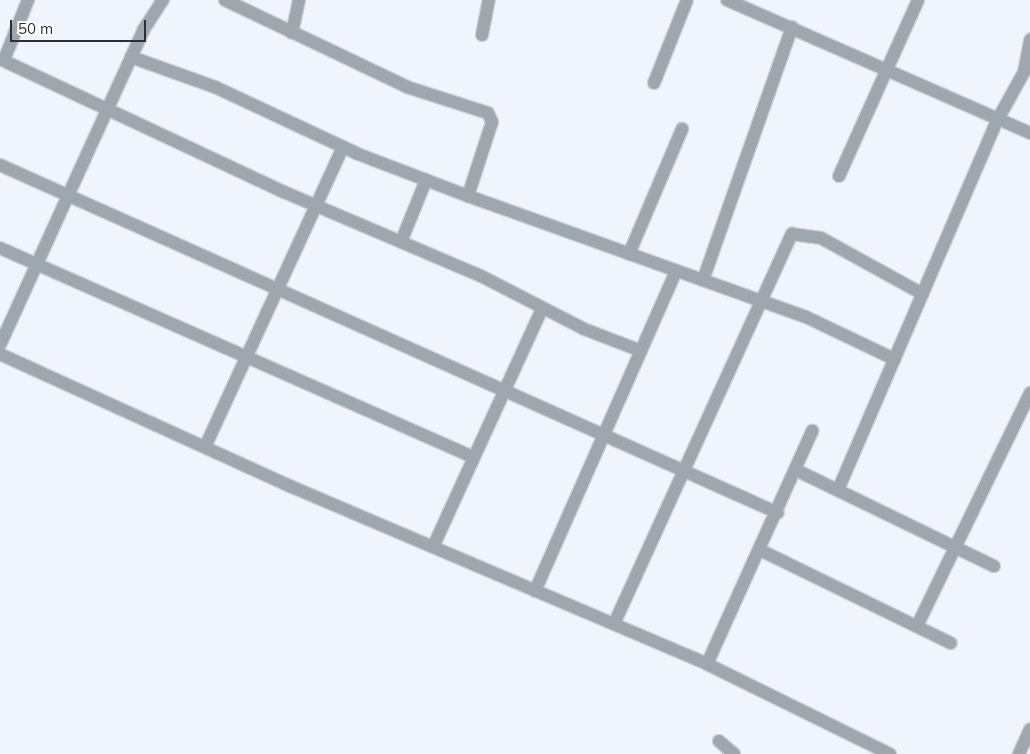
<!DOCTYPE html>
<style>
body{margin:0}
#map{position:relative;width:1030px;height:754px;overflow:hidden;background:#f0f4fc;font-family:Mulish,sans-serif}
div>[style]{position:absolute}
.roads{filter:drop-shadow(1px 0 #cdd1d9) drop-shadow(-1px 0 #cdd1d9) drop-shadow(0 1px #cdd1d9) drop-shadow(0 -1px #cdd1d9)}
.street>*{height:12px;margin:-6px;padding:0 6px;transform-origin:6px;border-radius:6px;background:#9ea7ad}
span{translate:-50% -50%;white-space:nowrap;text-align:center;line-height:1.15;-webkit-text-stroke:4px #fff;paint-order:stroke}
.scale{position:absolute;left:10px;top:20px;width:136px;height:22px;box-sizing:border-box;border:2px solid #2b2f37;border-top:0;padding-left:6px;font-size:15px;line-height:18px;white-space:nowrap;color:#2b2f37;-webkit-text-stroke:4px #fff;paint-order:stroke}
</style>
<div id="map">
<div class="roads">
<div class="street">
<div style="left:225px;top:0;width:202px;rotate:25.5deg"></div>
<div style="left:407px;top:87px;width:85px;rotate:17.8deg"></div>
<div style="left:488px;top:113px;width:10px;rotate:66deg"></div>
<div style="left:492px;top:122px;width:78px;rotate:108deg"></div>
<div style="left:727px;top:0;width:331px;rotate:23.7deg"></div>
<div style="left:292px;top:33px;width:34px;rotate:-78deg"></div>
<div style="left:482px;top:35px;width:36px;rotate:-79deg"></div>
<div style="left:131px;top:57px;width:89px;rotate:19.7deg"></div>
<div style="left:215px;top:87px;width:158px;rotate:25.1deg"></div>
<div style="left:358px;top:154px;width:118px;rotate:20.9deg"></div>
<div style="left:468px;top:196px;width:359px;rotate:19.7deg"></div>
<div style="left:806px;top:317px;width:98px;rotate:25.5deg"></div>
<div style="left:0;top:59px;width:314px;rotate:25.1deg"></div>
<div style="left:284px;top:192px;width:214px;rotate:23.1deg"></div>
<div style="left:481px;top:276px;width:116px;rotate:27.2deg"></div>
<div style="left:584px;top:329px;width:61px;rotate:21.1deg"></div>
<div style="left:4px;top:60px;width:65px;rotate:-68.2deg"></div>
<div style="left:654px;top:83px;width:89px;rotate:-68.3deg"></div>
<div style="left:0;top:165px;width:852px;rotate:24.1deg"></div>
<div style="left:839px;top:176px;width:193px;rotate:-65.8deg"></div>
<div style="left:401px;top:242px;width:67px;rotate:-68deg"></div>
<div style="left:0;top:248px;width:517px;rotate:23.84deg"></div>
<div style="left:629px;top:254px;width:136px;rotate:-67deg"></div>
<div style="left:703px;top:280px;width:268px;rotate:-70.6deg"></div>
<div style="left:0;top:345px;width:347px;rotate:-65.5deg"></div>
<div style="left:144px;top:29px;width:35px;rotate:-57deg"></div>
<div style="left:0;top:354px;width:319px;rotate:24.5deg"></div>
<div style="left:290px;top:486px;width:453px;rotate:23.1deg"></div>
<div style="left:707px;top:664px;width:204px;rotate:26.2deg"></div>
<div style="left:205px;top:447px;width:330px;rotate:-65.3deg"></div>
<div style="left:796px;top:470px;width:220px;rotate:25.9deg"></div>
<div style="left:838px;top:490px;width:404px;rotate:-66.7deg"></div>
<div style="left:998px;top:119px;width:54px;rotate:-61deg"></div>
<div style="left:1024px;top:72px;width:33px;rotate:-79deg"></div>
<div style="left:433px;top:547px;width:262px;rotate:-65.4deg"></div>
<div style="left:760px;top:550px;width:212px;rotate:26deg"></div>
<div style="left:535px;top:591px;width:350px;rotate:-66.2deg"></div>
<div style="left:614px;top:624px;width:429px;rotate:-65.5deg"></div>
<div style="left:792px;top:234px;width:29px;rotate:8deg"></div>
<div style="left:821px;top:238px;width:116px;rotate:28.8deg"></div>
<div style="left:917px;top:626px;width:259px;rotate:-64.1deg"></div>
<div style="left:707px;top:664px;width:256px;rotate:-65.7deg"></div>
<div style="left:719px;top:741px;width:20px;rotate:41deg"></div>
<div style="left:1019px;top:754px;width:27px;rotate:-66deg"></div>
</div>
</div>
<div class="scale">50 m</div>
</div>
